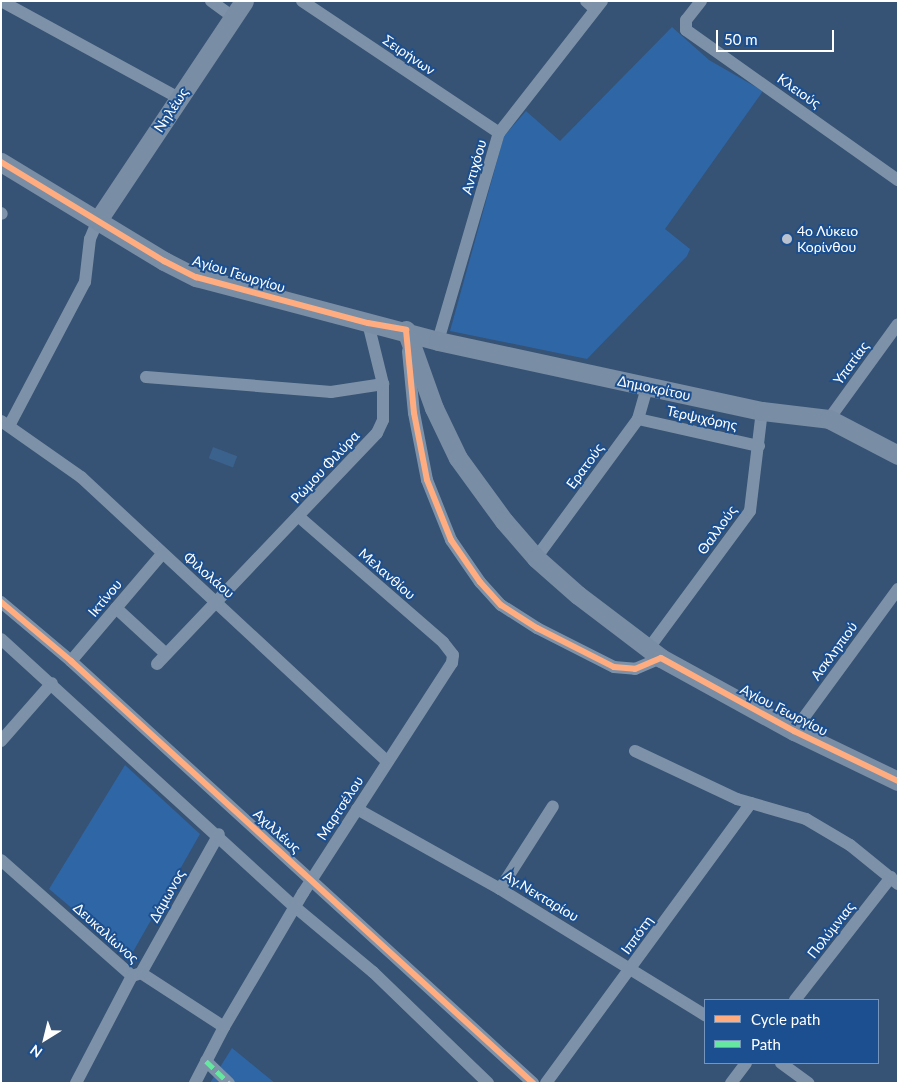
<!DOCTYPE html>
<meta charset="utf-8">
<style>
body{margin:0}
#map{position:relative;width:899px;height:1084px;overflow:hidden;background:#365274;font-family:Lato,sans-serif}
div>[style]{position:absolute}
.green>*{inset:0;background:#2f66a5}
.water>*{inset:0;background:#3b618d;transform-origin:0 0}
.street>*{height:12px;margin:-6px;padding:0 6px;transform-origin:6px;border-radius:6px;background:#7d92a8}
.secondary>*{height:19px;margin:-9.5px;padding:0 9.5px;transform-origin:9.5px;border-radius:9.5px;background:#798da4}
.quiet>*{height:5px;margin-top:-2.5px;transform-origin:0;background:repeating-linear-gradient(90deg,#66e7a1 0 10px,transparent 0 15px)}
.cycleway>*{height:6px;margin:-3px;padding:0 3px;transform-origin:3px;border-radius:3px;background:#ffac80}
.dots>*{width:14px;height:14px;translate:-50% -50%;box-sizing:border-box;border:2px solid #1b4f8f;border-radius:50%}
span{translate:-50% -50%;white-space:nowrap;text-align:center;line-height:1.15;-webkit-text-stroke:4px #1b4f8f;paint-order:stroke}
.street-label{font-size:14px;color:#fff}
.poi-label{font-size:14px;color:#fff}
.left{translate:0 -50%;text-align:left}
.frame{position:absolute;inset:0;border:2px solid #fff;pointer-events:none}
.legend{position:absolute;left:704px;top:999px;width:175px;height:65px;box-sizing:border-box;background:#1b4f8f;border:1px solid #7695bc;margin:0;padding:6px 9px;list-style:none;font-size:15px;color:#fff}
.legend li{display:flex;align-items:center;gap:10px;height:25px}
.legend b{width:25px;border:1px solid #7695bc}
.north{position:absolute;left:20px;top:1014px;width:50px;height:50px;-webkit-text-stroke:4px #1b4f8f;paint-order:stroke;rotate:216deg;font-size:14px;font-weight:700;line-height:20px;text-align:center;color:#fff}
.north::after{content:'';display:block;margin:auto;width:18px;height:22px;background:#fff;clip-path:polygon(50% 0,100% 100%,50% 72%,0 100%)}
.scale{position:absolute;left:716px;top:30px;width:118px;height:22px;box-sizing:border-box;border:2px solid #fff;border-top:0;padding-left:6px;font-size:15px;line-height:18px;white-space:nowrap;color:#fff;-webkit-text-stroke:4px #1b4f8f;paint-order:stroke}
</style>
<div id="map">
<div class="green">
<div style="clip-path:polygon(672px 27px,709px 60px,763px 91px,665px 229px,690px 249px,687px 256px,587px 359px,450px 331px,504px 136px,526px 111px,560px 141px)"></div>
<div style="clip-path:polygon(125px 765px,200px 834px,130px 957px,49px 889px)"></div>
<div style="clip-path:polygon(232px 1048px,275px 1083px,210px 1083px)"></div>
</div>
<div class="water">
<div style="left:213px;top:447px;width:26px;height:12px;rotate:21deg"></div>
</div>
<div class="street">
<div style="left:1px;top:1px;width:203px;rotate:28.6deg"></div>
<div style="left:211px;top:1px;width:27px;rotate:36deg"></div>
<div style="left:302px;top:1px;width:237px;rotate:33.8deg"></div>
<div style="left:586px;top:1px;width:12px;rotate:42deg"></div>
<div style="left:701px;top:1px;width:24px;rotate:128deg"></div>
<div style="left:686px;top:20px;width:10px;rotate:90deg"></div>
<div style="left:686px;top:30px;width:260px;rotate:35.3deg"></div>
<div style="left:1px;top:213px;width:1px;rotate:45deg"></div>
<div style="left:438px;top:341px;width:217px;rotate:-73.7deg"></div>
<div style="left:499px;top:133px;width:167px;rotate:-52deg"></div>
<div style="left:408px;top:351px;width:62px;rotate:84.5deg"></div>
<div style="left:414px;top:413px;width:68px;rotate:79deg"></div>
<div style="left:427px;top:480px;width:65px;rotate:68.2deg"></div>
<div style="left:451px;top:540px;width:51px;rotate:55.4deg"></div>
<div style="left:480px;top:582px;width:31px;rotate:48deg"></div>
<div style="left:501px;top:605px;width:43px;rotate:32.6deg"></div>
<div style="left:537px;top:628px;width:86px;rotate:26.9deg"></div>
<div style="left:614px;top:667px;width:21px;rotate:5deg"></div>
<div style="left:635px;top:669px;width:28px;rotate:-23deg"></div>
<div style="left:146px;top:377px;width:186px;rotate:4.6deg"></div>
<div style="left:331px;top:392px;width:53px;rotate:-8.7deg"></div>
<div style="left:638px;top:419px;width:124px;rotate:12.6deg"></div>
<div style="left:829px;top:419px;width:117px;rotate:-54deg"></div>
<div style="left:1px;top:421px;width:98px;rotate:35deg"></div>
<div style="left:81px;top:477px;width:417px;rotate:42.9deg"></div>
<div style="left:9px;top:426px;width:163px;rotate:-62.2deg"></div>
<div style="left:85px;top:282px;width:43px;rotate:-83.4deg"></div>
<div style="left:90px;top:239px;width:21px;rotate:-67deg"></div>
<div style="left:536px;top:558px;width:172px;rotate:-53.7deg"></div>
<div style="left:638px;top:419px;width:33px;rotate:-74deg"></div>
<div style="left:1px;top:602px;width:92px;rotate:40.1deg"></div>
<div style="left:71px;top:661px;width:626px;rotate:42.41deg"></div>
<div style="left:116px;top:608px;width:68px;rotate:42.6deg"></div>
<div style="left:1px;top:639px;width:398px;rotate:42.4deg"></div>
<div style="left:295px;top:907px;width:102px;rotate:39.8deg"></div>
<div style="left:373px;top:972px;width:160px;rotate:44deg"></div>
<div style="left:649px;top:648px;width:170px;rotate:-53.6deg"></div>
<div style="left:750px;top:511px;width:101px;rotate:-83.2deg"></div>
<div style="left:71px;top:661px;width:140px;rotate:-49.6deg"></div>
<div style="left:157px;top:664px;width:319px;rotate:-46.4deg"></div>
<div style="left:377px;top:433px;width:14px;rotate:-65deg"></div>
<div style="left:383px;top:420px;width:36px;rotate:-90deg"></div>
<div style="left:383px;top:384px;width:63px;rotate:-103.8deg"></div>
<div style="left:794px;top:731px;width:176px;rotate:-53.8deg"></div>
<div style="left:1px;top:741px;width:77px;rotate:-48.7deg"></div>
<div style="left:635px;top:751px;width:113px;rotate:25.2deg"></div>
<div style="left:737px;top:799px;width:72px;rotate:16.2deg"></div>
<div style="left:806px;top:819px;width:51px;rotate:30.6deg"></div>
<div style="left:850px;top:845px;width:62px;rotate:39.1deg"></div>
<div style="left:357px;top:809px;width:164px;rotate:29.2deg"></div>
<div style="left:500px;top:889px;width:241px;rotate:31.6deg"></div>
<div style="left:1px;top:860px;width:175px;rotate:41.5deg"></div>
<div style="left:132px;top:976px;width:9px;rotate:-18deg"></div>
<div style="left:141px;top:973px;width:99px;rotate:33deg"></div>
<div style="left:500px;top:889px;width:98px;rotate:-57.4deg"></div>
<div style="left:141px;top:973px;width:159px;rotate:-60.7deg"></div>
<div style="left:795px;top:1000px;width:156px;rotate:-52deg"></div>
<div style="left:206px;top:1061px;width:32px;rotate:44deg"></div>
<div style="left:781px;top:1063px;width:34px;rotate:36deg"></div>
<div style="left:76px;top:1083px;width:121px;rotate:-62.4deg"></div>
<div style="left:195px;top:1083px;width:63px;rotate:-62.6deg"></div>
<div style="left:224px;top:1027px;width:156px;rotate:-59.5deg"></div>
<div style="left:303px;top:893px;width:274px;rotate:-57.1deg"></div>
<div style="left:452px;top:663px;width:8px;rotate:-83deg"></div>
<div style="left:453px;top:655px;width:16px;rotate:-128deg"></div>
<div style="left:443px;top:642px;width:191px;rotate:-139deg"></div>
<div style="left:546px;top:1083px;width:347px;rotate:-53.8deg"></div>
<div style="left:731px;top:1083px;width:25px;rotate:-53deg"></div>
</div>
<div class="secondary">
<div style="left:1px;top:162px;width:191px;rotate:31.3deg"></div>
<div style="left:164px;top:261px;width:36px;rotate:27deg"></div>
<div style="left:196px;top:277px;width:250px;rotate:14.8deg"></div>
<div style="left:438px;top:341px;width:331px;rotate:12.2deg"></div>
<div style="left:762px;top:411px;width:67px;rotate:6.8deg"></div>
<div style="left:829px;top:419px;width:78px;rotate:27.6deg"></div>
<div style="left:98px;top:220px;width:263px;rotate:-56.3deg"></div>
<div style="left:406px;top:330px;width:83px;rotate:70.3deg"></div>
<div style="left:434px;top:408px;width:55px;rotate:64.4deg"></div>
<div style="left:458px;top:458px;width:78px;rotate:53.9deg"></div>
<div style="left:504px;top:521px;width:49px;rotate:49.1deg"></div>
<div style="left:536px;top:558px;width:56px;rotate:41.4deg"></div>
<div style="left:578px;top:595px;width:104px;rotate:37.2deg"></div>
<div style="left:661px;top:658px;width:152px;rotate:28.8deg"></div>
<div style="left:794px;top:731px;width:115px;rotate:25.7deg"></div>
</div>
<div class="quiet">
<div style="left:206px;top:1061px;width:32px;rotate:44deg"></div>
</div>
<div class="cycleway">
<div style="left:1px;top:162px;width:191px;rotate:31.3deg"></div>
<div style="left:164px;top:261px;width:36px;rotate:27deg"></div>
<div style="left:196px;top:277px;width:178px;rotate:15deg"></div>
<div style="left:368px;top:323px;width:39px;rotate:10deg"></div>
<div style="left:406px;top:330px;width:83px;rotate:84.5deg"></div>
<div style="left:414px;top:413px;width:68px;rotate:79deg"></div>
<div style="left:427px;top:480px;width:65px;rotate:68.2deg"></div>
<div style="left:451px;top:540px;width:51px;rotate:55.4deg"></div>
<div style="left:480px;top:582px;width:31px;rotate:48deg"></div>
<div style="left:501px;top:605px;width:43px;rotate:32.6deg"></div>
<div style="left:537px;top:628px;width:86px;rotate:26.9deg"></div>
<div style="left:614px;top:667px;width:21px;rotate:5deg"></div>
<div style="left:635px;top:669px;width:28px;rotate:-23deg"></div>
<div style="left:661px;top:658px;width:152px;rotate:28.8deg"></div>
<div style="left:794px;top:731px;width:115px;rotate:25.7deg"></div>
<div style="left:1px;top:602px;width:92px;rotate:40.1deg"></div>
<div style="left:71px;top:661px;width:626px;rotate:42.41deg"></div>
</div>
<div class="dots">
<div style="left:787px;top:239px;background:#b9c2ce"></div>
</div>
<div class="street-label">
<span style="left:409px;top:55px;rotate:34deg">Σειρήνων</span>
<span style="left:799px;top:91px;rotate:35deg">Κλειούς</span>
<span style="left:171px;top:110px;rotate:-57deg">Νηλέως</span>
<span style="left:474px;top:167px;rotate:-74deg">Αντιχόου</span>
<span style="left:239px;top:274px;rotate:17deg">Αγίου Γεωργίου</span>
<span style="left:851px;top:363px;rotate:-54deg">Υπατίας</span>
<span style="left:654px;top:388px;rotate:12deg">Δημοκρίτου</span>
<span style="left:702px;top:418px;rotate:12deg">Τερψιχόρης</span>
<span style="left:585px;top:466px;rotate:-54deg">Ερατούς</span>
<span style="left:325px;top:467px;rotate:-47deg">Ρώμου Φιλύρα</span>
<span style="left:717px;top:530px;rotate:-54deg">Θαλλούς</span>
<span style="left:387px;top:574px;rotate:41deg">Μελανθίου</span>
<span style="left:209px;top:575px;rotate:41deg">Φιλολάου</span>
<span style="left:105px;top:598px;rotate:-50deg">Ικτίνου</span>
<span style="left:834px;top:651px;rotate:-54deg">Ασκληπιού</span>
<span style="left:784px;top:710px;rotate:27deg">Αγίου Γεωργίου</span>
<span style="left:340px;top:808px;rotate:-57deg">Μαρτσέλου</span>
<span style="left:277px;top:831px;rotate:42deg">Αχιλλέως</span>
<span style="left:167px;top:896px;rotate:-61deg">Δάμωνος</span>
<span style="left:541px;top:896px;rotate:31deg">Αγ.Νεκταρίου</span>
<span style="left:831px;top:930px;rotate:-52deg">Πολύμνιας</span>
<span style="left:106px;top:933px;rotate:42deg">Δευκαλίωνος</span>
<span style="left:637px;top:935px;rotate:-54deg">Ιππότη</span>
</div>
<div class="poi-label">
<span class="left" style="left:797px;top:239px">4ο Λύκειο<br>Κορίνθου</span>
</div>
<div class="frame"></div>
<ul class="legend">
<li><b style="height:6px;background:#ffac80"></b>Cycle path</li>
<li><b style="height:6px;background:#66e7a1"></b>Path</li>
</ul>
<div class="north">N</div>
<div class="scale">50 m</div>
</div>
